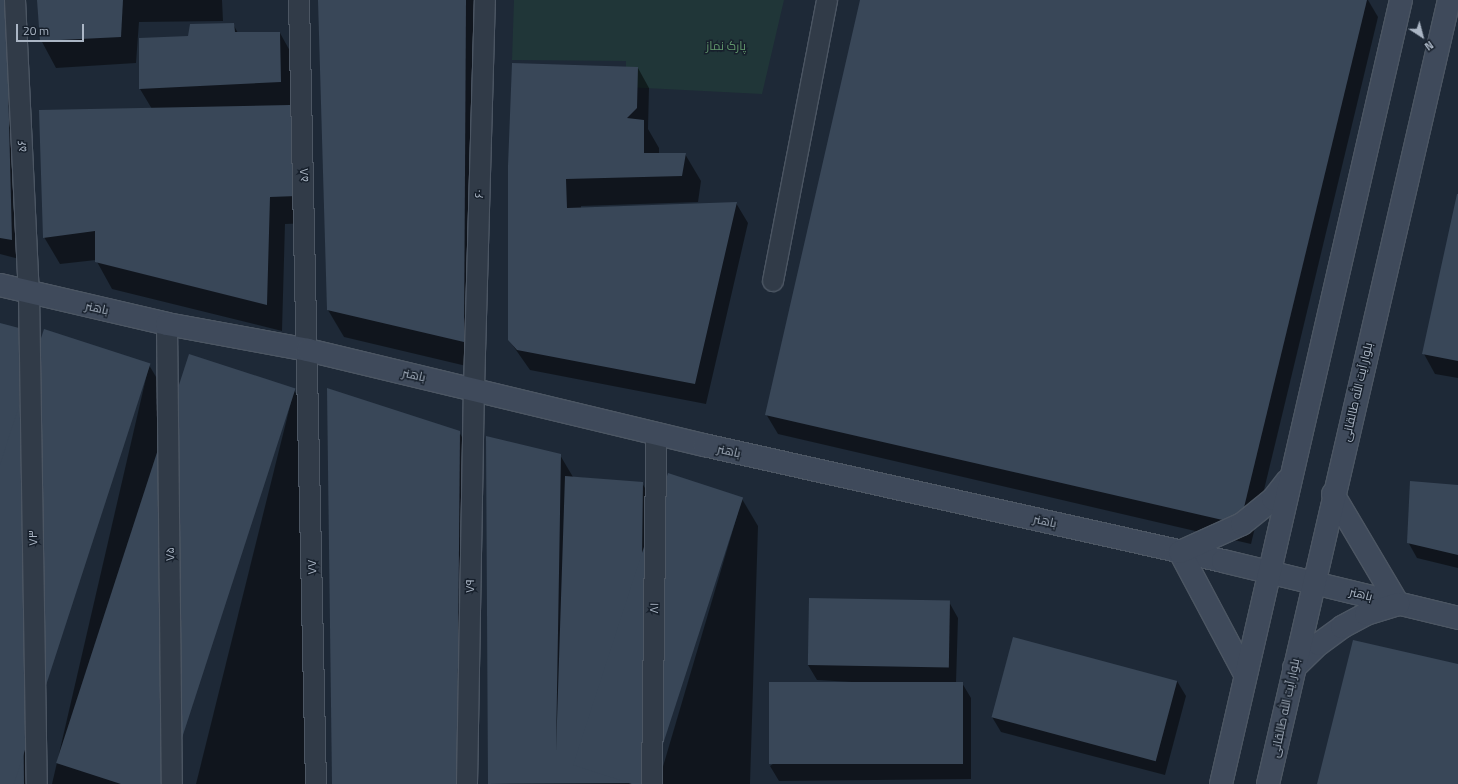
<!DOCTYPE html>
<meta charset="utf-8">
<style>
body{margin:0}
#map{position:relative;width:1458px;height:784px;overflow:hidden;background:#1e2937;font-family:"Titillium Web",Cairo,sans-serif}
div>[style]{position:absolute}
.green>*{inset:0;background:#203638}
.shadow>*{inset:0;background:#0007}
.building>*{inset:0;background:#394758;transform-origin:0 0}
.roads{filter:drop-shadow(1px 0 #4c5663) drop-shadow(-1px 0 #4c5663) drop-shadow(0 1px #4c5663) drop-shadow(0 -1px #4c5663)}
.street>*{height:20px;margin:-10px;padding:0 10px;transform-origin:10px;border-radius:10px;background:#313b48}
.secondary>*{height:22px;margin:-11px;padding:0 11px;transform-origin:11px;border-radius:11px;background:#3f4a5b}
span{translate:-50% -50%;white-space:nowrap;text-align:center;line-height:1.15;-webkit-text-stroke:3px #17202c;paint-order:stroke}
.park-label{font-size:12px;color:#61976c}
.street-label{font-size:12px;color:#abb6c5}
.north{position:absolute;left:1402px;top:16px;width:40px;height:40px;-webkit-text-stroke:3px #17202c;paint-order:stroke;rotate:144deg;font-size:11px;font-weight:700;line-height:16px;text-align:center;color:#abb6c5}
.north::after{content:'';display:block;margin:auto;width:14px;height:18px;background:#abb6c5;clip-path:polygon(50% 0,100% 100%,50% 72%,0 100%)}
.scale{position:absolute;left:16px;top:24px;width:68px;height:18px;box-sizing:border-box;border:2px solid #abb6c5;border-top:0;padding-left:5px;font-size:12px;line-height:14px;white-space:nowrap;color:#abb6c5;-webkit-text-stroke:3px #17202c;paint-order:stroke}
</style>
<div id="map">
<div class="green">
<div style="clip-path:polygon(514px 0,784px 0,762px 94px,626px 87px,626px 61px,512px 60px)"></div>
</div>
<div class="shadow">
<div style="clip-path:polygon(0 0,16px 0,23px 260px,0 254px)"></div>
<div style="clip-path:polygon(38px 0,222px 0,223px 21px,139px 22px,136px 63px,56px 68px,41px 40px)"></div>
<div style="clip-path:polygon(319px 0,481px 0,479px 369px,344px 337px,328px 310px)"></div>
<div style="clip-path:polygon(861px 0,1368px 0,1378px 17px,1251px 544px,778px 434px,766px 414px)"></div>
<div style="clip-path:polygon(233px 24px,238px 33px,280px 33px,295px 60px,312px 223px,285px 224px,282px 331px,112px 289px,96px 260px,60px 264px,44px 237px,152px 109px,140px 89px,189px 37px)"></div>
<div style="clip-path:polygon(638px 68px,649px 88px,648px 129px,659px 148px,659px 154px,685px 154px,701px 181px,698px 202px,581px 206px,581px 208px,736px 203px,748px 223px,706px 404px,530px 370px,509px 340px,511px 210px)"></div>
<div style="clip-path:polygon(1458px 196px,1458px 378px,1435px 374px,1424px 354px)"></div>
<div style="clip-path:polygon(0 324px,18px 329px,34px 356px,39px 784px,0 784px)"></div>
<div style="clip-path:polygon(149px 365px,165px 392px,173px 784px,52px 784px)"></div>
<div style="clip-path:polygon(294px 390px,310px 417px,317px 784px,196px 784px)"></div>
<div style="clip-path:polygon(459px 432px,475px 459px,472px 784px,333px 784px)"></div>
<div style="clip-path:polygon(487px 437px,560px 455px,573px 477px,642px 483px,658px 510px,655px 784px,489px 784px)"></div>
<div style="clip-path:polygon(1458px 486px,1458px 568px,1417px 558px,1408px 542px)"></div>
<div style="clip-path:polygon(742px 499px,758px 526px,750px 784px,661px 784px,659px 780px)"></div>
<div style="clip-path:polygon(949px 602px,958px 618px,956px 683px,962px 683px,971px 698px,971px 779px,779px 781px,770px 766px,887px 684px,817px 680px,808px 665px)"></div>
<div style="clip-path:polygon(1177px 681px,1186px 696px,1165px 775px,1001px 732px,992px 717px)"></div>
</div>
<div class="building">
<div style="clip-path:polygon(0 0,6px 0,12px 240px,0 238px)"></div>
<div style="clip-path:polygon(37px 0,123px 0,121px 37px,40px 41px)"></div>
<div style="clip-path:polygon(318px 0,466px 0,464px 342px,327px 310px)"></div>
<div style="clip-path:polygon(860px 0,1367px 0,1240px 524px,765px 415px)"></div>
<div style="clip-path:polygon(234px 23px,235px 32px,280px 32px,281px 82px,139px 89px,139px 38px,188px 36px,190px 24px)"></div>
<div style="clip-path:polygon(512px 63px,638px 67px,637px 108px,627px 118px,644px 120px,644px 153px,686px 153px,682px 176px,566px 179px,567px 208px,737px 202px,695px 384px,517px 350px,508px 340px,508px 166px)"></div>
<div style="clip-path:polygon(290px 105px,297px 196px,270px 197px,267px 305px,95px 262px,95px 231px,43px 238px,39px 110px)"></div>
<div style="clip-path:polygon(1457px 194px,1458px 194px,1458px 361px,1422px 354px)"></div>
<div style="clip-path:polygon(0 323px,19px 328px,24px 784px,0 784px)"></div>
<div style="left:44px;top:329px;width:112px;height:455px;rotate:18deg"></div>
<div style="left:189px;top:354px;width:112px;height:430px;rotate:18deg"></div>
<div style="clip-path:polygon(327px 388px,460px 431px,457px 784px,332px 784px)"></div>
<div style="clip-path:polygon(486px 436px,561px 454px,556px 751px,565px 476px,643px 482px,639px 783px,488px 784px)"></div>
<div style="left:668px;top:473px;width:79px;height:307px;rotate:18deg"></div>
<div style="clip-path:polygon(1410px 481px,1458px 485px,1458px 555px,1407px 543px)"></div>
<div style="left:809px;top:598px;width:141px;height:67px;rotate:1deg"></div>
<div style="left:1013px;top:637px;width:170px;height:83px;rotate:15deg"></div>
<div style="clip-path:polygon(1353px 640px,1458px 664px,1458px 784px,1317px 784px)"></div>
<div style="left:963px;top:682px;width:82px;height:194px;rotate:90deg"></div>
</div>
<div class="roads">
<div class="street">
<div style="left:15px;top:0;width:292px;rotate:87.3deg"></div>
<div style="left:29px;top:292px;width:492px;rotate:89.1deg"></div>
<div style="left:299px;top:0;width:784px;rotate:88.76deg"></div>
<div style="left:773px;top:281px;width:286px;rotate:-79.1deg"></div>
<div style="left:167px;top:324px;width:460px;rotate:89.4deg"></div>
<div style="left:467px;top:784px;width:395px;rotate:-89deg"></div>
<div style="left:474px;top:389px;width:389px;rotate:-88.4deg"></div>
<div style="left:652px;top:784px;width:351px;rotate:-89.3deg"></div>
</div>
<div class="secondary">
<div style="left:0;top:285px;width:171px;rotate:13.1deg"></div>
<div style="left:167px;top:324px;width:143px;rotate:10.4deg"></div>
<div style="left:308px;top:350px;width:407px;rotate:13.5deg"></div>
<div style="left:704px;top:445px;width:532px;rotate:12.6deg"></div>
<div style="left:1223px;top:561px;width:242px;rotate:13.6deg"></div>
<div style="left:1333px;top:494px;width:128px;rotate:59.4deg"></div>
<div style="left:1180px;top:552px;width:138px;rotate:62deg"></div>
<div style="left:1180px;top:552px;width:68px;rotate:-24.3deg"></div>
<div style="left:1242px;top:524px;width:40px;rotate:-39deg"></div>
<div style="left:1273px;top:499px;width:23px;rotate:-52deg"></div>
<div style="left:1294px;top:668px;width:35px;rotate:-44deg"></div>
<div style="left:1319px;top:644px;width:29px;rotate:-36deg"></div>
<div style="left:1342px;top:627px;width:27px;rotate:-28deg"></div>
<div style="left:1366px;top:614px;width:34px;rotate:-17deg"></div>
<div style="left:1221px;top:784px;width:804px;rotate:-77.07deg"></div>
<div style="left:1268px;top:784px;width:805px;rotate:-77deg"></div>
</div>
</div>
<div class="park-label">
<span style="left:726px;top:46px">پارک نماز</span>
</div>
<div class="street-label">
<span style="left:22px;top:146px;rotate:-93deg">۵۶</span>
<span style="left:304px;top:175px;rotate:-91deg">۵۸</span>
<span style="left:479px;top:194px;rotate:-88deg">۶۰</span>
<span style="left:97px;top:308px;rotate:13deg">باهنر</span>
<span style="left:414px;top:375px;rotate:13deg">باهنر</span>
<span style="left:1357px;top:392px;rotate:-77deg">بلوار آیت الله طالقانی</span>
<span style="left:729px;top:451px;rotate:13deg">باهنر</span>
<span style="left:1045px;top:521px;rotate:13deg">باهنر</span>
<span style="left:33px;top:538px;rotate:-91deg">۷۳</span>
<span style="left:170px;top:554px;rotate:-91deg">۷۵</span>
<span style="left:312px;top:567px;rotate:-91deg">۷۷</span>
<span style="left:470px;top:586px;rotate:-89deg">۷۹</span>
<span style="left:1361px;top:594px;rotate:14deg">باهنر</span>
<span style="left:654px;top:608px;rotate:-89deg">۸۱</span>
<span style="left:1285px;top:708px;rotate:-78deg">بلوار آیت الله طالقانی</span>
</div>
<div class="north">N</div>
<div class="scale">20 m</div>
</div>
